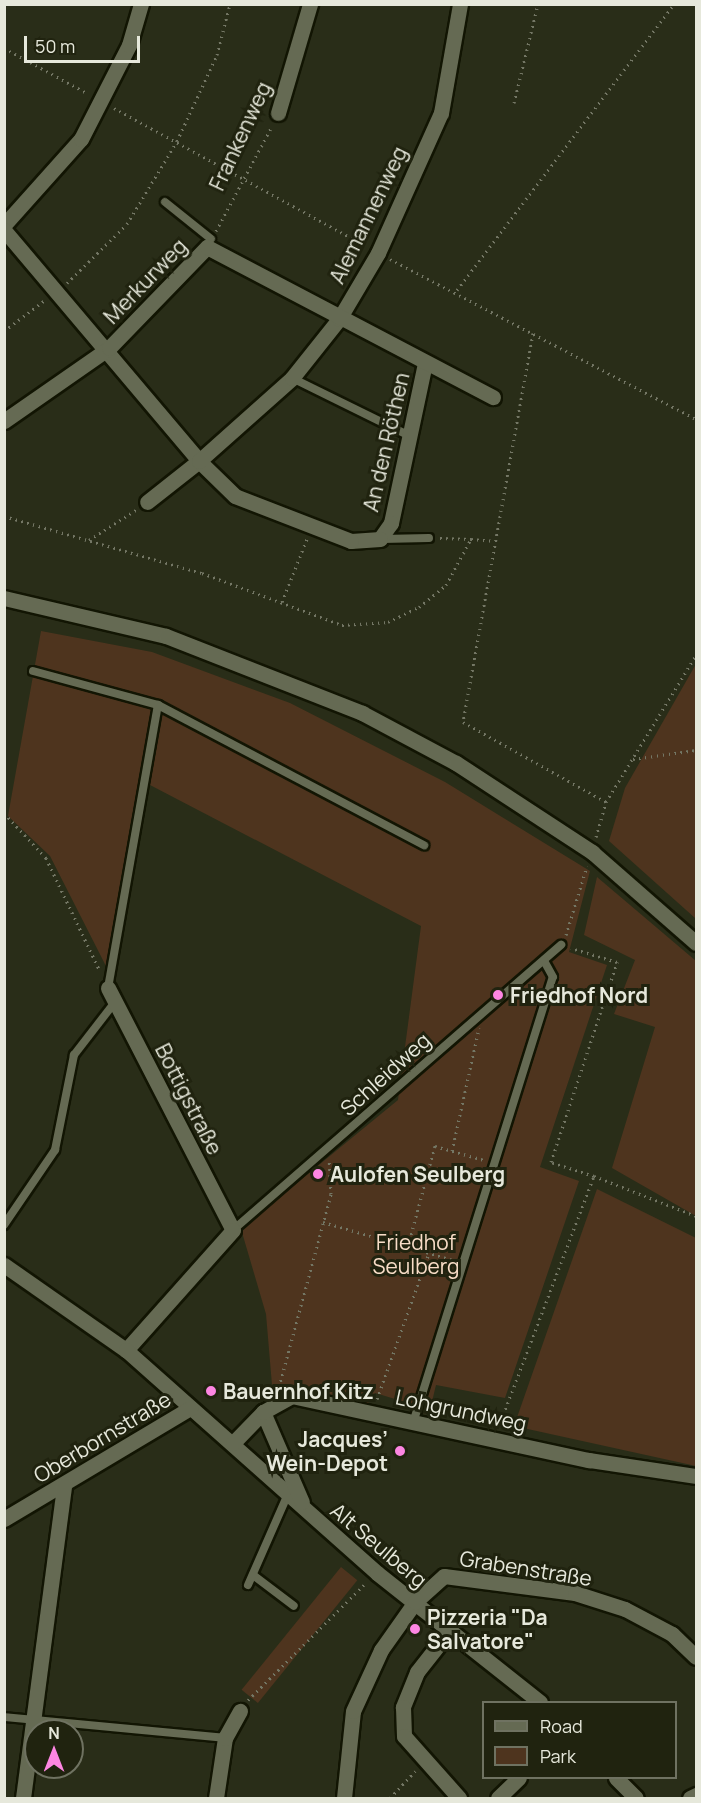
<!DOCTYPE html>
<meta charset="utf-8">
<style>
body{margin:0}
#map{position:relative;width:701px;height:1803px;overflow:hidden;background:#292d18;font-family:Manrope,sans-serif}
div>[style]{position:absolute}
.green>*{inset:0;background:#4e341e;transform-origin:0 0}
.path>*{height:3px;margin-top:-1.5px;transform-origin:0;background:repeating-linear-gradient(90deg,#747765 0 1.5px,transparent 0 6px)}
.roads{filter:drop-shadow(2px 0 #121503) drop-shadow(-2px 0 #121503) drop-shadow(0 2px #121503) drop-shadow(0 -2px #121503)}
.service>*{height:8px;margin:-4px;padding:0 4px;transform-origin:4px;border-radius:4px;background:#656a53}
.minor>*{height:15px;margin:-7.5px;padding:0 7.5px;transform-origin:7.5px;border-radius:7.5px;background:#656a53}
.tertiary>*{height:15px;margin:-7.5px;padding:0 7.5px;transform-origin:7.5px;border-radius:7.5px;background:#656a53}
.dots>*{width:16px;height:16px;translate:-50% -50%;box-sizing:border-box;border:3px solid #20230f;border-radius:50%}
span{translate:-50% -50%;white-space:nowrap;text-align:center;line-height:1.15;-webkit-text-stroke:6px #20230f;paint-order:stroke}
.street-label{font-size:21px;color:#e6e8db}
.poi-label{font-size:21px;color:#e6e8db;font-weight:700}
.left{translate:0 -50%;text-align:left}
.right{translate:-100% -50%;text-align:right}
.park-label{font-size:21px;color:#f8ddc7}
.frame{position:absolute;inset:0;border:6px solid #e6e8db;pointer-events:none}
.legend{position:absolute;left:482px;top:1701px;width:195px;height:78px;box-sizing:border-box;background:#20230f;border:2px solid #6f7261;margin:0;padding:8px 10px;list-style:none;font-size:18px;color:#e6e8db}
.legend li{display:flex;align-items:center;gap:12px;height:30px}
.legend b{width:30px;border:2px solid #6f7261}
.north{position:absolute;left:24px;top:1719px;width:60px;height:60px;box-sizing:border-box;background:#20230f;border:2px solid #6f7261;border-radius:50%;rotate:0deg;font-size:16px;font-weight:700;line-height:24px;text-align:center;color:#e6e8db}
.north::after{content:'';display:block;margin:auto;width:21px;height:27px;background:#fd86e2;clip-path:polygon(50% 0,100% 100%,50% 72%,0 100%)}
.scale{position:absolute;left:24px;top:36px;width:116px;height:27px;box-sizing:border-box;border:3px solid #e6e8db;border-top:0;padding-left:8px;font-size:18px;line-height:21px;white-space:nowrap;color:#e6e8db;-webkit-text-stroke:4px #20230f;paint-order:stroke}
</style>
<div id="map">
<div class="green">
<div style="clip-path:polygon(41px 631px,152px 652px,290px 703px,445px 782px,590px 871px,569px 952px,607px 965px,540px 1167px,579px 1181px,505px 1398px,436px 1385px,429px 1414px,410px 1411px,412px 1404px,375px 1393px,366px 1406px,272px 1385px,266px 1314px,241px 1229px,398px 1100px,421px 926px,150px 785px,110px 974px,50px 856px,8px 816px)"></div>
<div style="clip-path:polygon(696px 664px,696px 913px,695px 918px,609px 841px,625px 788px)"></div>
<div style="clip-path:polygon(597px 877px,696px 961px,696px 1216px,612px 1168px,655px 1027px,614px 1014px,635px 960px,584px 935px)"></div>
<div style="clip-path:polygon(597px 1189px,696px 1238px,696px 1466px,514px 1426px)"></div>
<div style="left:341px;top:1567px;width:21px;height:158px;rotate:39deg"></div>
</div>
<div class="path">
<div style="left:4px;top:48px;width:94px;rotate:28.5deg"></div>
<div style="left:514px;top:103px;width:102px;rotate:-76.4deg"></div>
<div style="left:114px;top:108px;width:287px;rotate:28.7deg"></div>
<div style="left:216px;top:231px;width:119px;rotate:-61.9deg"></div>
<div style="left:390px;top:259px;width:345px;rotate:27.6deg"></div>
<div style="left:67px;top:283px;width:84px;rotate:-44.5deg"></div>
<div style="left:127px;top:224px;width:97px;rotate:-58.9deg"></div>
<div style="left:177px;top:141px;width:95px;rotate:-65.1deg"></div>
<div style="left:217px;top:55px;width:53px;rotate:-75.7deg"></div>
<div style="left:457px;top:290px;width:359px;rotate:-52.8deg"></div>
<div style="left:4px;top:331px;width:51px;rotate:-37.1deg"></div>
<div style="left:533px;top:333px;width:395px;rotate:100.2deg"></div>
<div style="left:463px;top:722px;width:164px;rotate:29.2deg"></div>
<div style="left:4px;top:516px;width:206px;rotate:16.1deg"></div>
<div style="left:202px;top:573px;width:149px;rotate:20.4deg"></div>
<div style="left:342px;top:625px;width:46px;rotate:-3.7deg"></div>
<div style="left:388px;top:622px;width:34px;rotate:-26deg"></div>
<div style="left:419px;top:607px;width:35px;rotate:-39deg"></div>
<div style="left:446px;top:585px;width:52px;rotate:-61.5deg"></div>
<div style="left:471px;top:539px;width:21px;rotate:5deg"></div>
<div style="left:440px;top:538px;width:31px;rotate:2deg"></div>
<div style="left:89px;top:540px;width:56px;rotate:-32.6deg"></div>
<div style="left:282px;top:602px;width:68px;rotate:-68.4deg"></div>
<div style="left:633px;top:759px;width:64px;rotate:-8.1deg"></div>
<div style="left:4px;top:813px;width:62px;rotate:47deg"></div>
<div style="left:46px;top:858px;width:123px;rotate:64.5deg"></div>
<div style="left:596px;top:837px;width:36px;rotate:-74deg"></div>
<div style="left:606px;top:802px;width:172px;rotate:-58.5deg"></div>
<div style="left:566px;top:935px;width:72px;rotate:-73.1deg"></div>
<div style="left:452px;top:1151px;width:126px;rotate:-77.6deg"></div>
<div style="left:594px;top:1176px;width:110px;rotate:21.4deg"></div>
<div style="left:323px;top:1222px;width:135px;rotate:16.3deg"></div>
<div style="left:408px;top:1246px;width:104px;rotate:-74.9deg"></div>
<div style="left:435px;top:1146px;width:51px;rotate:15.9deg"></div>
<div style="left:279px;top:1387px;width:200px;rotate:-74.9deg"></div>
<div style="left:331px;top:1194px;width:33px;rotate:-93deg"></div>
<div style="left:377px;top:1399px;width:155px;rotate:-70.4deg"></div>
<div style="left:499px;top:1426px;width:267px;rotate:-69.2deg"></div>
<div style="left:594px;top:1176px;width:45px;rotate:-162deg"></div>
<div style="left:551px;top:1162px;width:211px;rotate:-71.7deg"></div>
<div style="left:617px;top:962px;width:48px;rotate:-163.1deg"></div>
<div style="left:248px;top:1700px;width:166px;rotate:-44.8deg"></div>
<div style="left:390px;top:1798px;width:37px;rotate:-47deg"></div>
</div>
<div class="roads">
<div class="service">
<div style="left:165px;top:202px;width:59px;rotate:38.8deg"></div>
<div style="left:292px;top:378px;width:131px;rotate:26.2deg"></div>
<div style="left:382px;top:539px;width:47px;rotate:-1.2deg"></div>
<div style="left:33px;top:671px;width:130px;rotate:15.2deg"></div>
<div style="left:158px;top:705px;width:301px;rotate:27.8deg"></div>
<div style="left:108px;top:988px;width:287px;rotate:-80deg"></div>
<div style="left:4px;top:1225px;width:91px;rotate:-55.8deg"></div>
<div style="left:55px;top:1150px;width:97px;rotate:-78.7deg"></div>
<div style="left:74px;top:1055px;width:67px;rotate:-52.3deg"></div>
<div style="left:233px;top:1230px;width:435px;rotate:-41deg"></div>
<div style="left:413px;top:1423px;width:467px;rotate:-72.6deg"></div>
<div style="left:553px;top:977px;width:18px;rotate:-119deg"></div>
<div style="left:253px;top:1575px;width:51px;rotate:37.1deg"></div>
<div style="left:248px;top:1585px;width:99px;rotate:-66.3deg"></div>
<div style="left:4px;top:1717px;width:222px;rotate:5.4deg"></div>
</div>
<div class="minor">
<div style="left:278px;top:113px;width:114px;rotate:-73.6deg"></div>
<div style="left:4px;top:225px;width:115px;rotate:-48.2deg"></div>
<div style="left:81px;top:139px;width:106px;rotate:-62.9deg"></div>
<div style="left:129px;top:45px;width:43px;rotate:-73.7deg"></div>
<div style="left:4px;top:230px;width:302px;rotate:49.8deg"></div>
<div style="left:199px;top:461px;width:66px;rotate:141.7deg"></div>
<div style="left:425px;top:363px;width:164px;rotate:102deg"></div>
<div style="left:391px;top:523px;width:19px;rotate:125deg"></div>
<div style="left:380px;top:539px;width:29px;rotate:176deg"></div>
<div style="left:351px;top:541px;width:124px;rotate:-158.8deg"></div>
<div style="left:235px;top:496px;width:50px;rotate:-135.8deg"></div>
<div style="left:199px;top:461px;width:125px;rotate:-41.7deg"></div>
<div style="left:292px;top:378px;width:75px;rotate:-51.5deg"></div>
<div style="left:339px;top:319px;width:77px;rotate:-59.4deg"></div>
<div style="left:378px;top:253px;width:154px;rotate:-65.8deg"></div>
<div style="left:441px;top:113px;width:111px;rotate:-80.1deg"></div>
<div style="left:4px;top:421px;width:128px;rotate:-34.8deg"></div>
<div style="left:109px;top:348px;width:141px;rotate:-45.9deg"></div>
<div style="left:207px;top:247px;width:323px;rotate:27.7deg"></div>
<div style="left:108px;top:988px;width:272px;rotate:62.7deg"></div>
<div style="left:233px;top:1230px;width:161px;rotate:131.7deg"></div>
<div style="left:4px;top:1265px;width:149px;rotate:34.9deg"></div>
<div style="left:126px;top:1350px;width:336px;rotate:41.6deg"></div>
<div style="left:377px;top:1573px;width:208px;rotate:38.4deg"></div>
<div style="left:263px;top:1412px;width:98px;rotate:66.6deg"></div>
<div style="left:233px;top:1443px;width:43px;rotate:-45.9deg"></div>
<div style="left:263px;top:1412px;width:33px;rotate:-29deg"></div>
<div style="left:292px;top:1396px;width:304px;rotate:12.2deg"></div>
<div style="left:589px;top:1460px;width:108px;rotate:8.5deg"></div>
<div style="left:4px;top:1519px;width:217px;rotate:-30.8deg"></div>
<div style="left:450px;top:1630px;width:53px;rotate:128.2deg"></div>
<div style="left:417px;top:1672px;width:38px;rotate:112deg"></div>
<div style="left:403px;top:1707px;width:29px;rotate:88deg"></div>
<div style="left:404px;top:1736px;width:83px;rotate:48.4deg"></div>
<div style="left:616px;top:1778px;width:28px;rotate:45deg"></div>
<div style="left:23px;top:1798px;width:316px;rotate:-82.5deg"></div>
<div style="left:216px;top:1798px;width:61px;rotate:-81.5deg"></div>
<div style="left:225px;top:1738px;width:31px;rotate:-61deg"></div>
<div style="left:344px;top:1798px;width:87px;rotate:-84.1deg"></div>
<div style="left:353px;top:1711px;width:67px;rotate:-65.3deg"></div>
<div style="left:381px;top:1650px;width:59px;rotate:-54.7deg"></div>
<div style="left:415px;top:1602px;width:39px;rotate:-42deg"></div>
<div style="left:444px;top:1576px;width:132px;rotate:7.4deg"></div>
<div style="left:575px;top:1593px;width:52px;rotate:17.7deg"></div>
<div style="left:625px;top:1609px;width:53px;rotate:28deg"></div>
<div style="left:672px;top:1634px;width:33px;rotate:44deg"></div>
<div style="left:498px;top:1798px;width:29px;rotate:-44deg"></div>
<div style="left:690px;top:1798px;width:7px;rotate:-27deg"></div>
</div>
<div class="tertiary">
<div style="left:4px;top:598px;width:166px;rotate:13.2deg"></div>
<div style="left:166px;top:636px;width:211px;rotate:21.4deg"></div>
<div style="left:362px;top:713px;width:106px;rotate:28deg"></div>
<div style="left:456px;top:763px;width:163px;rotate:33.2deg"></div>
<div style="left:592px;top:852px;width:138px;rotate:41.2deg"></div>
</div>
</div>
<div class="dots">
<div style="left:498px;top:995px;background:#fd86e2"></div>
<div style="left:318px;top:1174px;background:#fd86e2"></div>
<div style="left:211px;top:1391px;background:#fd86e2"></div>
<div style="left:400px;top:1451px;background:#fd86e2"></div>
<div style="left:415px;top:1629px;background:#fd86e2"></div>
</div>
<div class="street-label">
<span style="left:240px;top:136px;rotate:-65deg">Frankenweg</span>
<span style="left:368px;top:215px;rotate:-64deg">Alemannenweg</span>
<span style="left:145px;top:281px;rotate:-46deg">Merkurweg</span>
<span style="left:386px;top:442px;rotate:-77deg">An den Röthen</span>
<span style="left:385px;top:1074px;rotate:-42deg">Schleidweg</span>
<span style="left:189px;top:1099px;rotate:63deg">Bottigstraße</span>
<span style="left:461px;top:1410px;rotate:12deg">Lohgrundweg</span>
<span style="left:102px;top:1437px;rotate:-31deg">Oberbornstraße</span>
<span style="left:379px;top:1545px;rotate:40deg">Alt Seulberg</span>
<span style="left:526px;top:1568px;rotate:9deg">Grabenstraße</span>
</div>
<div class="poi-label">
<span class="left" style="left:510px;top:995px">Friedhof Nord</span>
<span class="left" style="left:330px;top:1174px">Aulofen Seulberg</span>
<span class="left" style="left:223px;top:1391px">Bauernhof Kitz</span>
<span class="right" style="left:388px;top:1451px">Jacques’<br>Wein-Depot</span>
<span class="left" style="left:427px;top:1629px">Pizzeria "Da<br>Salvatore"</span>
</div>
<div class="park-label">
<span style="left:416px;top:1254px">Friedhof<br>Seulberg</span>
</div>
<div class="frame"></div>
<ul class="legend">
<li><b style="height:8px;background:#656a53"></b>Road</li>
<li><b style="height:16px;background:#4e341e"></b>Park</li>
</ul>
<div class="north">N</div>
<div class="scale">50 m</div>
</div>
